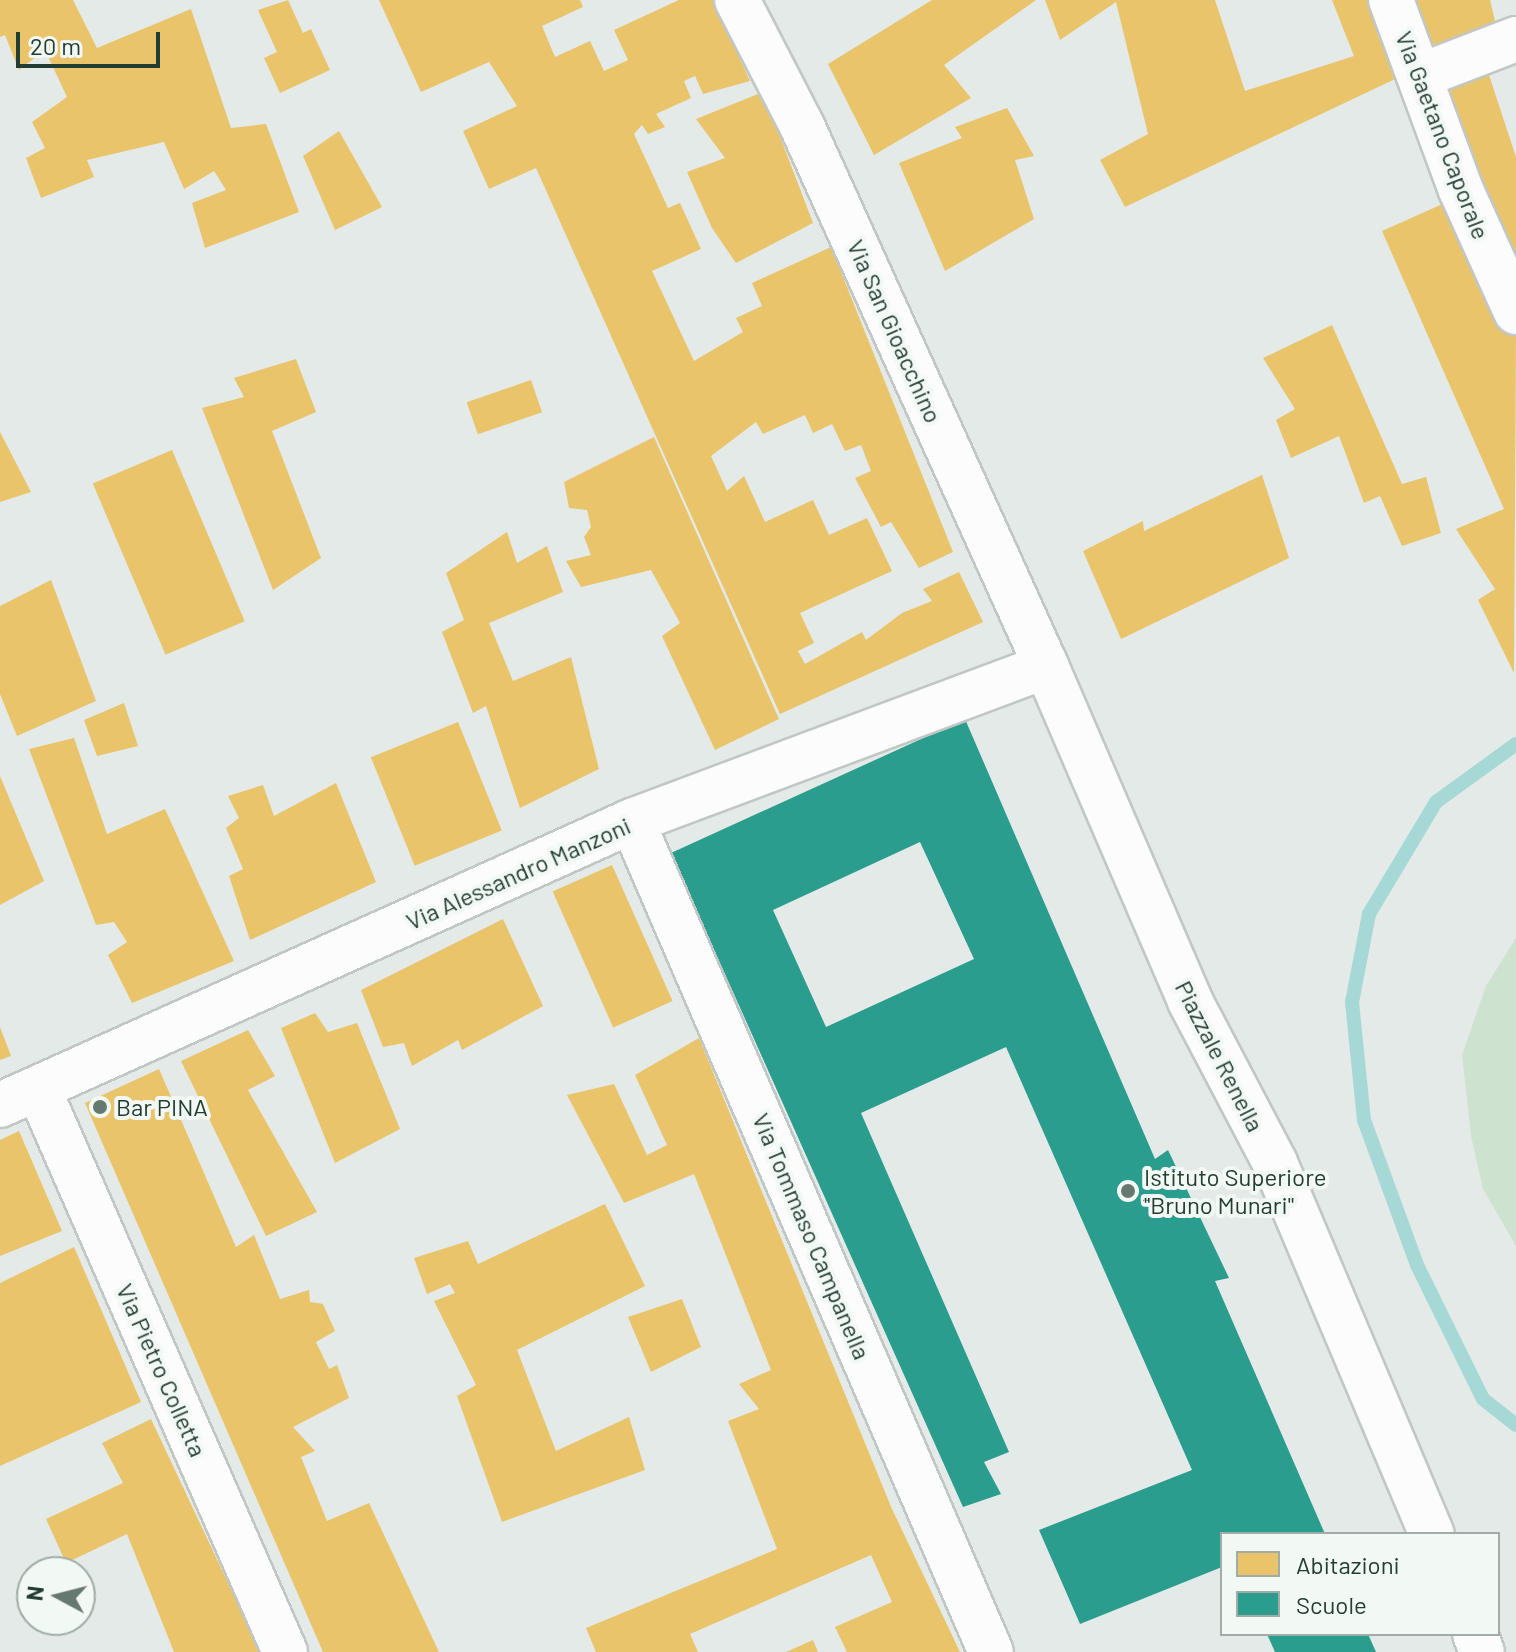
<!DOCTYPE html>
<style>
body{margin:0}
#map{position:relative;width:1516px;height:1652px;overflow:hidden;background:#e4eae7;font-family:Barlow,sans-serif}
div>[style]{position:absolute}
.green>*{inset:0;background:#cde3d0}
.homes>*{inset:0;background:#e9c46a;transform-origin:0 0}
.schools>*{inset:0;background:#2a9d8f}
.stream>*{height:14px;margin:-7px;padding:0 7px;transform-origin:7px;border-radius:7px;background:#a6d8d6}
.roads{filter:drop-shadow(2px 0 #c1c7c4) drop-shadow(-2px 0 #c1c7c4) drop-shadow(0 2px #c1c7c4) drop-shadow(0 -2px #c1c7c4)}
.minor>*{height:44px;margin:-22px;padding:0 22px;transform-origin:22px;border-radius:22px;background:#fbfcfb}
.dots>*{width:22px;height:22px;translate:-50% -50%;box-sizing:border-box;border:4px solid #f2f8f4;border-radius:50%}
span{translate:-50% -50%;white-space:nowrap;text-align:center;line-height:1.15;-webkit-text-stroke:8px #f2f8f4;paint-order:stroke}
.street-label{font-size:24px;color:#223c31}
.poi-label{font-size:24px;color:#223c31}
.left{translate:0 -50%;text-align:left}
.legend{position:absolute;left:1220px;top:1532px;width:280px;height:104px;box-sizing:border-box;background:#f2f8f4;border:2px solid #9fada6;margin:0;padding:10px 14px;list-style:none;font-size:24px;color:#223c31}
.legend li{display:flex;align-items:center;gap:16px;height:40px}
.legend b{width:40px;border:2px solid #9fada6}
.north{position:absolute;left:16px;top:1556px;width:80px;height:80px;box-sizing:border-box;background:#f2f8f4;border:2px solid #9fada6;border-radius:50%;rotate:277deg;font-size:22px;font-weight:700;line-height:32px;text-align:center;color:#223c31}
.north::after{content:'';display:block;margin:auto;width:28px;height:36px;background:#667971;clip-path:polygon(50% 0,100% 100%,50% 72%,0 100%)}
.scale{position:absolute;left:16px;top:32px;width:144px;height:36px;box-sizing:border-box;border:4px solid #223c31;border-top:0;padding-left:10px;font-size:24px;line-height:28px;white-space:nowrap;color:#223c31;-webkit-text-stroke:6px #f2f8f4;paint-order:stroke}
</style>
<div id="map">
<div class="green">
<div style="clip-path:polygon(1516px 938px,1516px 1246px,1483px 1189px,1471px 1136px,1462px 1055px,1486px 986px)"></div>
</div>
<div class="homes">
<div style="clip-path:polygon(0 0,73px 0,97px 48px,191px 9px,231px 128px,266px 124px,299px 212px,205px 248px,192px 203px,226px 190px,214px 171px,184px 189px,164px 142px,87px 160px,94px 177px,41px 198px,26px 158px,45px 148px,32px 122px,67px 97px,45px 50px,19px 70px,5px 35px,0 37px)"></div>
<div style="clip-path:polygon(288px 0,303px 33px,311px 29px,330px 70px,280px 93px,264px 58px,277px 52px,258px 10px)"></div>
<div style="clip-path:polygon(379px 0,580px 0,583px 7px,542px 26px,555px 57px,590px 41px,604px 71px,628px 60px,614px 30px,679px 0,713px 0,750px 81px,703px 94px,695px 76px,684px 81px,691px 98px,656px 114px,665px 127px,648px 134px,642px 125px,634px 134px,668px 208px,680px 203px,701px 249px,652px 271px,694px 361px,743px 332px,736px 318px,762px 306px,752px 283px,831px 247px,953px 552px,919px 568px,891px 522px,881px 527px,855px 478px,871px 471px,861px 445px,845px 451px,832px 424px,813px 433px,805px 415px,763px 434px,756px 422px,711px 456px,727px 491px,744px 476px,765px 522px,813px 500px,829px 535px,867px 518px,892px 571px,800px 613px,814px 643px,798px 651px,805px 664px,862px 632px,866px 640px,902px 613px,932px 601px,923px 589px,959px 572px,983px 622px,780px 714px,536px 168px,489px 189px,463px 131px,517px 106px,489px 62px,421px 92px)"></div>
<div style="clip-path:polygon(932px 0,1036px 0,944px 65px,971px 98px,874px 155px,828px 64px)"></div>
<div style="clip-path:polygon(1045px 0,1215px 0,1245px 91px,1354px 56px,1332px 0,1380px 0,1410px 72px,1125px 207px,1100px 160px,1148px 134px,1116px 2px,1060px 40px)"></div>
<div style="clip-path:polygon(1406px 0,1490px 0,1495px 21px,1426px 54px)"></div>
<div style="clip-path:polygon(1485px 63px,1516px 157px,1516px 275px,1439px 99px)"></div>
<div style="clip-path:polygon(763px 92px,813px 223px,736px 263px,712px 228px,687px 172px,725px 158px,696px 119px)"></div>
<div style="clip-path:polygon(1007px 108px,1034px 156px,1015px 160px,1034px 219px,945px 271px,899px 163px,962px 138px,955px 127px)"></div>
<div style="clip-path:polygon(339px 131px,382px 207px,335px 230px,303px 156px)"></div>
<div style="clip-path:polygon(1456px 198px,1516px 336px,1514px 673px,1478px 600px,1495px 589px,1456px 529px,1504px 509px,1382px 231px)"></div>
<div style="clip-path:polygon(1332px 325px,1402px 484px,1426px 477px,1441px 533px,1402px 546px,1380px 496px,1364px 503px,1339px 436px,1291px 458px,1276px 420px,1295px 409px,1263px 358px)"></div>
<div style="clip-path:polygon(296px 359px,316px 412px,272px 431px,321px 558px,273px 590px,202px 408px,244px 397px,234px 378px)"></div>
<div style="left:531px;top:380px;width:34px;height:68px;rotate:71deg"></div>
<div style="clip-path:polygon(0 432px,31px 492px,0 502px)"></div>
<div style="clip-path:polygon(654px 437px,779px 719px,715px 750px,662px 636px,680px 623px,651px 570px,581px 587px,566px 561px,591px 555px,584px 537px,591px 527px,587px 510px,569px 508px,564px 482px)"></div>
<div style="left:172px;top:450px;width:186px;height:86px;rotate:67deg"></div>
<div style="clip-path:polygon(1262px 475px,1289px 558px,1121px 639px,1083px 551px,1143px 521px,1144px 531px)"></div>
<div style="clip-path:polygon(507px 532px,517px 563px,547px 546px,563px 592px,489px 623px,513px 681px,571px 657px,599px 769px,520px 808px,486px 706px,473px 713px,442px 632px,464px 620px,446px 573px)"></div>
<div style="clip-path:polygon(51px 580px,96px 701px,17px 736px,0 694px,0 606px)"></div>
<div style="clip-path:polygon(124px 703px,138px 746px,97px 756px,84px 720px)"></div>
<div style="left:458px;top:722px;width:117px;height:94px;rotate:68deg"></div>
<div style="clip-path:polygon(74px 738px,107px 834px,165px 809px,234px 961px,132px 1003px,108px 955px,127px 942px,114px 922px,96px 925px,29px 749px)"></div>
<div style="clip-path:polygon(0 776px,44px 881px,0 905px)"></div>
<div style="clip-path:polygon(336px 783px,376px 882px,250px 940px,229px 876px,243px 869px,226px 828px,239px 818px,228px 796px,263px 785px,274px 816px)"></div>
<div style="left:612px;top:865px;width:149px;height:65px;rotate:66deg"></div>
<div style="clip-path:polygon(503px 919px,543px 1006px,462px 1050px,458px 1040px,412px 1066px,404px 1043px,383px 1047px,361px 990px)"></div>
<div style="clip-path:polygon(315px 1013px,328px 1032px,357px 1023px,400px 1129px,335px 1163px,281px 1028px)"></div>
<div style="clip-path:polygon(0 1027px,11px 1056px,0 1060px)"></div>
<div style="clip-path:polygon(248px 1030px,275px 1076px,248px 1090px,317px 1212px,266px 1236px,181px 1061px)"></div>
<div style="clip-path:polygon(699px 1038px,892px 1509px,960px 1652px,847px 1652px,835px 1627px,892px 1602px,871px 1555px,690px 1634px,698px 1652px,596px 1652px,586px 1628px,777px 1549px,728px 1421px,759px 1409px,739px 1384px,771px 1370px,694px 1174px,624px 1203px,567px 1095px,614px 1084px,647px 1155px,667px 1145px,635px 1075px)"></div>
<div style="clip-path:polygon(159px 1069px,236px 1247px,254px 1235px,280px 1299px,309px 1290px,310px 1302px,323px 1304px,335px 1331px,316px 1342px,329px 1369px,337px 1365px,349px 1398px,293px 1427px,315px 1451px,301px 1457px,327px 1521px,369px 1503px,439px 1652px,323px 1652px,85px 1103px)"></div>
<div style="clip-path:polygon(19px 1131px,62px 1231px,0 1256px,0 1140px)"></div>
<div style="clip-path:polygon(605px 1204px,645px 1286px,517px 1350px,556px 1451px,629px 1417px,645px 1470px,502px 1522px,457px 1396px,476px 1385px,434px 1301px,455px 1293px,450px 1284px,427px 1294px,414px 1258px,468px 1241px,478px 1264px)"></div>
<div style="clip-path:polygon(74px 1247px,141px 1402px,0 1466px,0 1283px)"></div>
<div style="clip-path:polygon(682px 1299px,701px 1347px,651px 1372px,628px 1317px)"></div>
<div style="clip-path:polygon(151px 1419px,244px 1617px,259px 1652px,174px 1652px,127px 1534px,66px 1563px,46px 1519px,123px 1483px,102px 1443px)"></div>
<div style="clip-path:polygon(813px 1640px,818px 1652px,786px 1652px)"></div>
</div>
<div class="schools">
<div style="clip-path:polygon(evenodd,965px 719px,1155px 1159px,1168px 1150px,1229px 1278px,1215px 1281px,1325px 1534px,1222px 1534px,1222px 1567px,1080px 1624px,1039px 1530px,1192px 1470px,1006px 1047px,861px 1113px,1009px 1452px,984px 1462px,1001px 1494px,963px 1507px,671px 853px,965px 719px,920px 842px,974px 959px,826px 1027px,773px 910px,920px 842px)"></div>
<div style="clip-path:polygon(1267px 1634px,1368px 1634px,1376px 1652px,1275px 1652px)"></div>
</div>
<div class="stream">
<div style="left:1516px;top:744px;width:99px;rotate:144.1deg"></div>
<div style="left:1436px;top:802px;width:131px;rotate:120.9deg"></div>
<div style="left:1369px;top:914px;width:90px;rotate:100.9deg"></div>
<div style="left:1352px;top:1002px;width:119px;rotate:84.2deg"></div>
<div style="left:1364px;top:1120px;width:154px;rotate:69.9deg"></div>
<div style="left:1417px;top:1265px;width:149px;rotate:63.8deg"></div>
<div style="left:1483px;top:1399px;width:42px;rotate:38.2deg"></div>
</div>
<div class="roads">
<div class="minor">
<div style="left:737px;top:0;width:142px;rotate:62.7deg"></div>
<div style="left:802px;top:126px;width:593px;rotate:65.68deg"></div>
<div style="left:1046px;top:666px;width:365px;rotate:66.7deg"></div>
<div style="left:1190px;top:1001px;width:183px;rotate:62.3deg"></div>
<div style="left:1275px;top:1163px;width:403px;rotate:67.1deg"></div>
<div style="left:1391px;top:0;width:202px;rotate:69.8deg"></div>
<div style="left:1461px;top:190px;width:134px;rotate:65.7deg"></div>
<div style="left:1420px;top:76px;width:103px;rotate:-21.1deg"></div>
<div style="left:632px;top:821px;width:905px;rotate:66.64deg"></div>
<div style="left:38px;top:1088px;width:616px;rotate:66.35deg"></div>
<div style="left:0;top:1105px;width:693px;rotate:-24.2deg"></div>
<div style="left:632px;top:821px;width:442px;rotate:-20.5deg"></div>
<div style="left:1475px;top:1634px;width:19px;rotate:69deg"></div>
</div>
</div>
<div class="dots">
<div style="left:100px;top:1107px;background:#667971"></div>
<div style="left:1128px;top:1191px;background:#667971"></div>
</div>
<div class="street-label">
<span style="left:1443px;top:135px;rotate:69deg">Via Gaetano Caporale</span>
<span style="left:895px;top:331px;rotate:66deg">Via San Gioacchino</span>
<span style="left:518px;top:873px;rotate:-24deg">Via Alessandro Manzoni</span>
<span style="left:1220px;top:1056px;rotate:63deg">Piazzale Renella</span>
<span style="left:812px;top:1236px;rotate:67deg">Via Tommaso Campanella</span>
<span style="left:162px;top:1370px;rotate:66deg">Via Pietro Colletta</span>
</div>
<div class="poi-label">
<span class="left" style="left:116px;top:1107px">Bar PINA</span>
<span class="left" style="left:1144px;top:1191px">Istituto Superiore<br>"Bruno Munari"</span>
</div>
<ul class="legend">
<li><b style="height:22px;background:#e9c46a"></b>Abitazioni</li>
<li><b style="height:22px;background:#2a9d8f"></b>Scuole</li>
</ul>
<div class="north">N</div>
<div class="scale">20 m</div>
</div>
